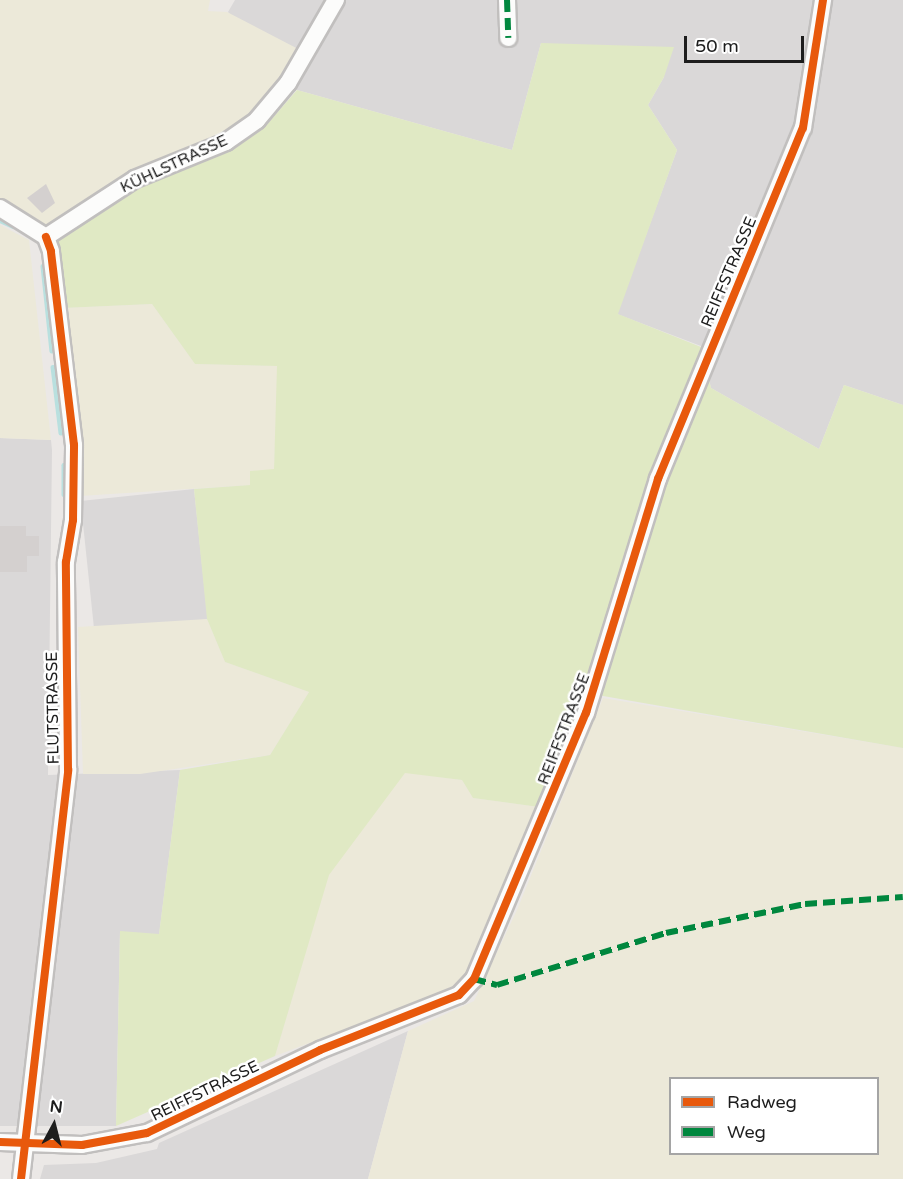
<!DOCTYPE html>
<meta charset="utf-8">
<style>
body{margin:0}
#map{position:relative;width:903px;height:1179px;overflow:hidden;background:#ebe8e6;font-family:"Varela Round",sans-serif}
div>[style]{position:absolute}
.residential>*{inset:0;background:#dad8d8;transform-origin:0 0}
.farmland>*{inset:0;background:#ece9d9}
.grass>*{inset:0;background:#e0e9c4}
.stream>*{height:4.5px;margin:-2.25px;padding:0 2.25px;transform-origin:2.25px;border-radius:2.25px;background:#b9e0df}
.building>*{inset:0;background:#d4d0cf}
.roads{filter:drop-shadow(2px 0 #c1bfbe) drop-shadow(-2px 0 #c1bfbe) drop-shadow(0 2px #c1bfbe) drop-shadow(0 -2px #c1bfbe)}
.minor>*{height:16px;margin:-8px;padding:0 8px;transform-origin:8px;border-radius:8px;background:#fcfcfb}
.quiet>*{height:6px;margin-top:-3px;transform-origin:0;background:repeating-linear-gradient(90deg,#00873e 0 12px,transparent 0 18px)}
.cycleway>*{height:8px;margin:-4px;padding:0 4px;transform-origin:4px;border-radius:4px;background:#e8590c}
span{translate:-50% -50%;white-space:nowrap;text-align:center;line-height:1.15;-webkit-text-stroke:5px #fff;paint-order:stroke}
.street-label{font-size:16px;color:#1d1d1d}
.legend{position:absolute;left:669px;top:1077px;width:210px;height:78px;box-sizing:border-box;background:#fff;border:2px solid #a5a5a5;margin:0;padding:8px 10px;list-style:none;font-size:18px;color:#1d1d1d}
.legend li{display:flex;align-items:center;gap:12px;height:30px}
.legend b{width:30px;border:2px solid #a5a5a5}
.north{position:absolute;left:24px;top:1095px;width:60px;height:60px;-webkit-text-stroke:4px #fff;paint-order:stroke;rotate:7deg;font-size:16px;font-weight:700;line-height:24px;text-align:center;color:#1d1d1d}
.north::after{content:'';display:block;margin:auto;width:21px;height:27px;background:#1d1d1d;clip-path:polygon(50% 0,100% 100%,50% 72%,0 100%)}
.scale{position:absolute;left:684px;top:36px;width:120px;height:27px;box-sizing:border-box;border:3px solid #1d1d1d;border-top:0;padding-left:8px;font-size:18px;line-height:21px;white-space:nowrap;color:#1d1d1d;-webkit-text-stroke:4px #fff;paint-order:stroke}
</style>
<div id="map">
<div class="residential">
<div style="clip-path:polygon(235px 0,903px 0,903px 405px,844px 385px,819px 449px,711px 388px,701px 346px,617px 314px,677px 150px,648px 105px,664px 77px,541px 43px,512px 150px,297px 90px,228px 12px)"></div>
<div style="clip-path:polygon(0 438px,51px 440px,52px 450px,48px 775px,180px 770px,159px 935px,120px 932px,116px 1126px,0 1126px)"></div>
<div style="left:194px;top:489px;width:131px;height:114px;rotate:84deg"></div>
<div style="clip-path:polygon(408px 1031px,368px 1179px,40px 1179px,44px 1165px,96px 1163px,157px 1149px,159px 1143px)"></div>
</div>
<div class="farmland">
<div style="clip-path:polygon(0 0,210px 0,208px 11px,227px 12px,302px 51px,257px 116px,46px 232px,0 203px)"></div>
<div style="clip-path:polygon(0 225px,29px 240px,51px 440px,0 438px)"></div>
<div style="clip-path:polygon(152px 304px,195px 364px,278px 366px,274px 469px,250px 485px,80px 496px,63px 308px)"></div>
<div style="clip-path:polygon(207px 619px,225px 662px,309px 692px,270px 755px,140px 774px,83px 774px,78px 627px)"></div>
<div style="clip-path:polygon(evenodd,603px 698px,903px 748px,903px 1179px,368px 1179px,408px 1031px,474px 1001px,517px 910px,603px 698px,670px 1078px,878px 1078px,878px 1154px,670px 1154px,670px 1078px)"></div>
<div style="clip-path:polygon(405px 772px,462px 780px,473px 798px,539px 807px,468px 974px,457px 987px,275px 1056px,330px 868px)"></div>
</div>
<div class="grass">
<div style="clip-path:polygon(541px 43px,674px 47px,664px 77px,648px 105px,677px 150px,618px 314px,701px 347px,711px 388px,819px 449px,844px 385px,903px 405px,903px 748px,586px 693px,539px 807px,473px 798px,462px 780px,405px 773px,329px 875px,275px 1056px,116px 1126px,120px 931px,159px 934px,180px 770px,270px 755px,309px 692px,225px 662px,207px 619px,194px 489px,250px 485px,250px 471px,274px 469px,277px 366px,195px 364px,152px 304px,63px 308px,57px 244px,62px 235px,147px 179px,239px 145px,264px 128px,297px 90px,512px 150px)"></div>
</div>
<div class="stream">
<div style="left:0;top:220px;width:14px;rotate:25deg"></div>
<div style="left:43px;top:266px;width:85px;rotate:84deg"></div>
<div style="left:53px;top:367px;width:66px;rotate:83.1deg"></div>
<div style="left:64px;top:465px;width:29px;rotate:90deg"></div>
</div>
<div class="building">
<div style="clip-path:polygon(46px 184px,55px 203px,42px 213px,27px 198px)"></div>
<div style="clip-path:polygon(0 526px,26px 526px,26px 536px,39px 536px,39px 556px,27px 556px,27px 572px,0 572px)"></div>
</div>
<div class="roads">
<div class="minor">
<div style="left:507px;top:0;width:38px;rotate:88deg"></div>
<div style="left:0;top:208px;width:54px;rotate:32.2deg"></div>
<div style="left:46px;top:237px;width:106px;rotate:-33.1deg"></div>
<div style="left:135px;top:179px;width:98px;rotate:-22.1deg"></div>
<div style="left:226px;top:142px;width:38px;rotate:-35deg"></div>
<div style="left:257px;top:120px;width:48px;rotate:-50deg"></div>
<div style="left:288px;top:83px;width:96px;rotate:-60deg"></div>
<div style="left:0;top:1142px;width:82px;rotate:2.1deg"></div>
<div style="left:82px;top:1145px;width:66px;rotate:-10.5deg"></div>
<div style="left:147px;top:1133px;width:192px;rotate:-25.6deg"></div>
<div style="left:320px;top:1050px;width:149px;rotate:-21.6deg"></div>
<div style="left:459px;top:995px;width:22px;rotate:-47deg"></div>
<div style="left:474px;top:979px;width:289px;rotate:-67.2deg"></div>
<div style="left:586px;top:713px;width:245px;rotate:-72.9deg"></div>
<div style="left:658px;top:479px;width:380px;rotate:-67.6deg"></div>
<div style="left:803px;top:128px;width:130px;rotate:-81.1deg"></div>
<div style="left:21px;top:1179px;width:412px;rotate:-83.4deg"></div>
<div style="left:68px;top:770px;width:208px;rotate:-90.6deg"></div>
<div style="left:66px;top:562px;width:43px;rotate:-80.5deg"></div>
<div style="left:73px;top:520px;width:75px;rotate:-89.2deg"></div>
<div style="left:74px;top:445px;width:195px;rotate:-96.8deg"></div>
<div style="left:51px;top:251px;width:15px;rotate:-110deg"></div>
</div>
</div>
<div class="quiet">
<div style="left:507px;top:0;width:38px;rotate:88deg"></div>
<div style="left:474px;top:979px;width:24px;rotate:15deg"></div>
<div style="left:497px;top:985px;width:177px;rotate:-17.1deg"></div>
<div style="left:666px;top:933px;width:142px;rotate:-11.8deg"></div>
<div style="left:805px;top:904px;width:98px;rotate:-4.1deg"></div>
</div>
<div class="cycleway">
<div style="left:0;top:1142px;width:82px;rotate:2.1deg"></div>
<div style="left:82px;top:1145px;width:66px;rotate:-10.5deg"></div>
<div style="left:147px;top:1133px;width:192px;rotate:-25.6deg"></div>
<div style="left:320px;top:1050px;width:149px;rotate:-21.6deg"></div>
<div style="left:459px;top:995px;width:22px;rotate:-47deg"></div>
<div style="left:474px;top:979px;width:289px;rotate:-67.2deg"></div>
<div style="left:586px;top:713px;width:245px;rotate:-72.9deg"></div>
<div style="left:658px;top:479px;width:380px;rotate:-67.6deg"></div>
<div style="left:803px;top:128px;width:130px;rotate:-81.1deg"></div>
<div style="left:21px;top:1179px;width:412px;rotate:-83.4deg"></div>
<div style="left:68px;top:770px;width:208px;rotate:-90.6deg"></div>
<div style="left:66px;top:562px;width:43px;rotate:-80.5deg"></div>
<div style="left:73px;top:520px;width:75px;rotate:-89.2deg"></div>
<div style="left:74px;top:445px;width:195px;rotate:-96.8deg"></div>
<div style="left:51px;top:251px;width:15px;rotate:-110deg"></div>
</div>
<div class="street-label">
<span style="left:174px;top:164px;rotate:-25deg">KÜHLSTRASSE</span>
<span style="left:729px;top:272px;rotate:-67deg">REIFFSTRASSE</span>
<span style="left:53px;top:708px;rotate:-91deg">FLUTSTRASSE</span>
<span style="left:564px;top:729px;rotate:-69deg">REIFFSTRASSE</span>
<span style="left:205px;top:1091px;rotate:-26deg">REIFFSTRASSE</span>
</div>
<ul class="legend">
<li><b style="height:8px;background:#e8590c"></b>Radweg</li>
<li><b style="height:8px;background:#00873e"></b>Weg</li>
</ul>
<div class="north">N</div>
<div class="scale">50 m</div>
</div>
